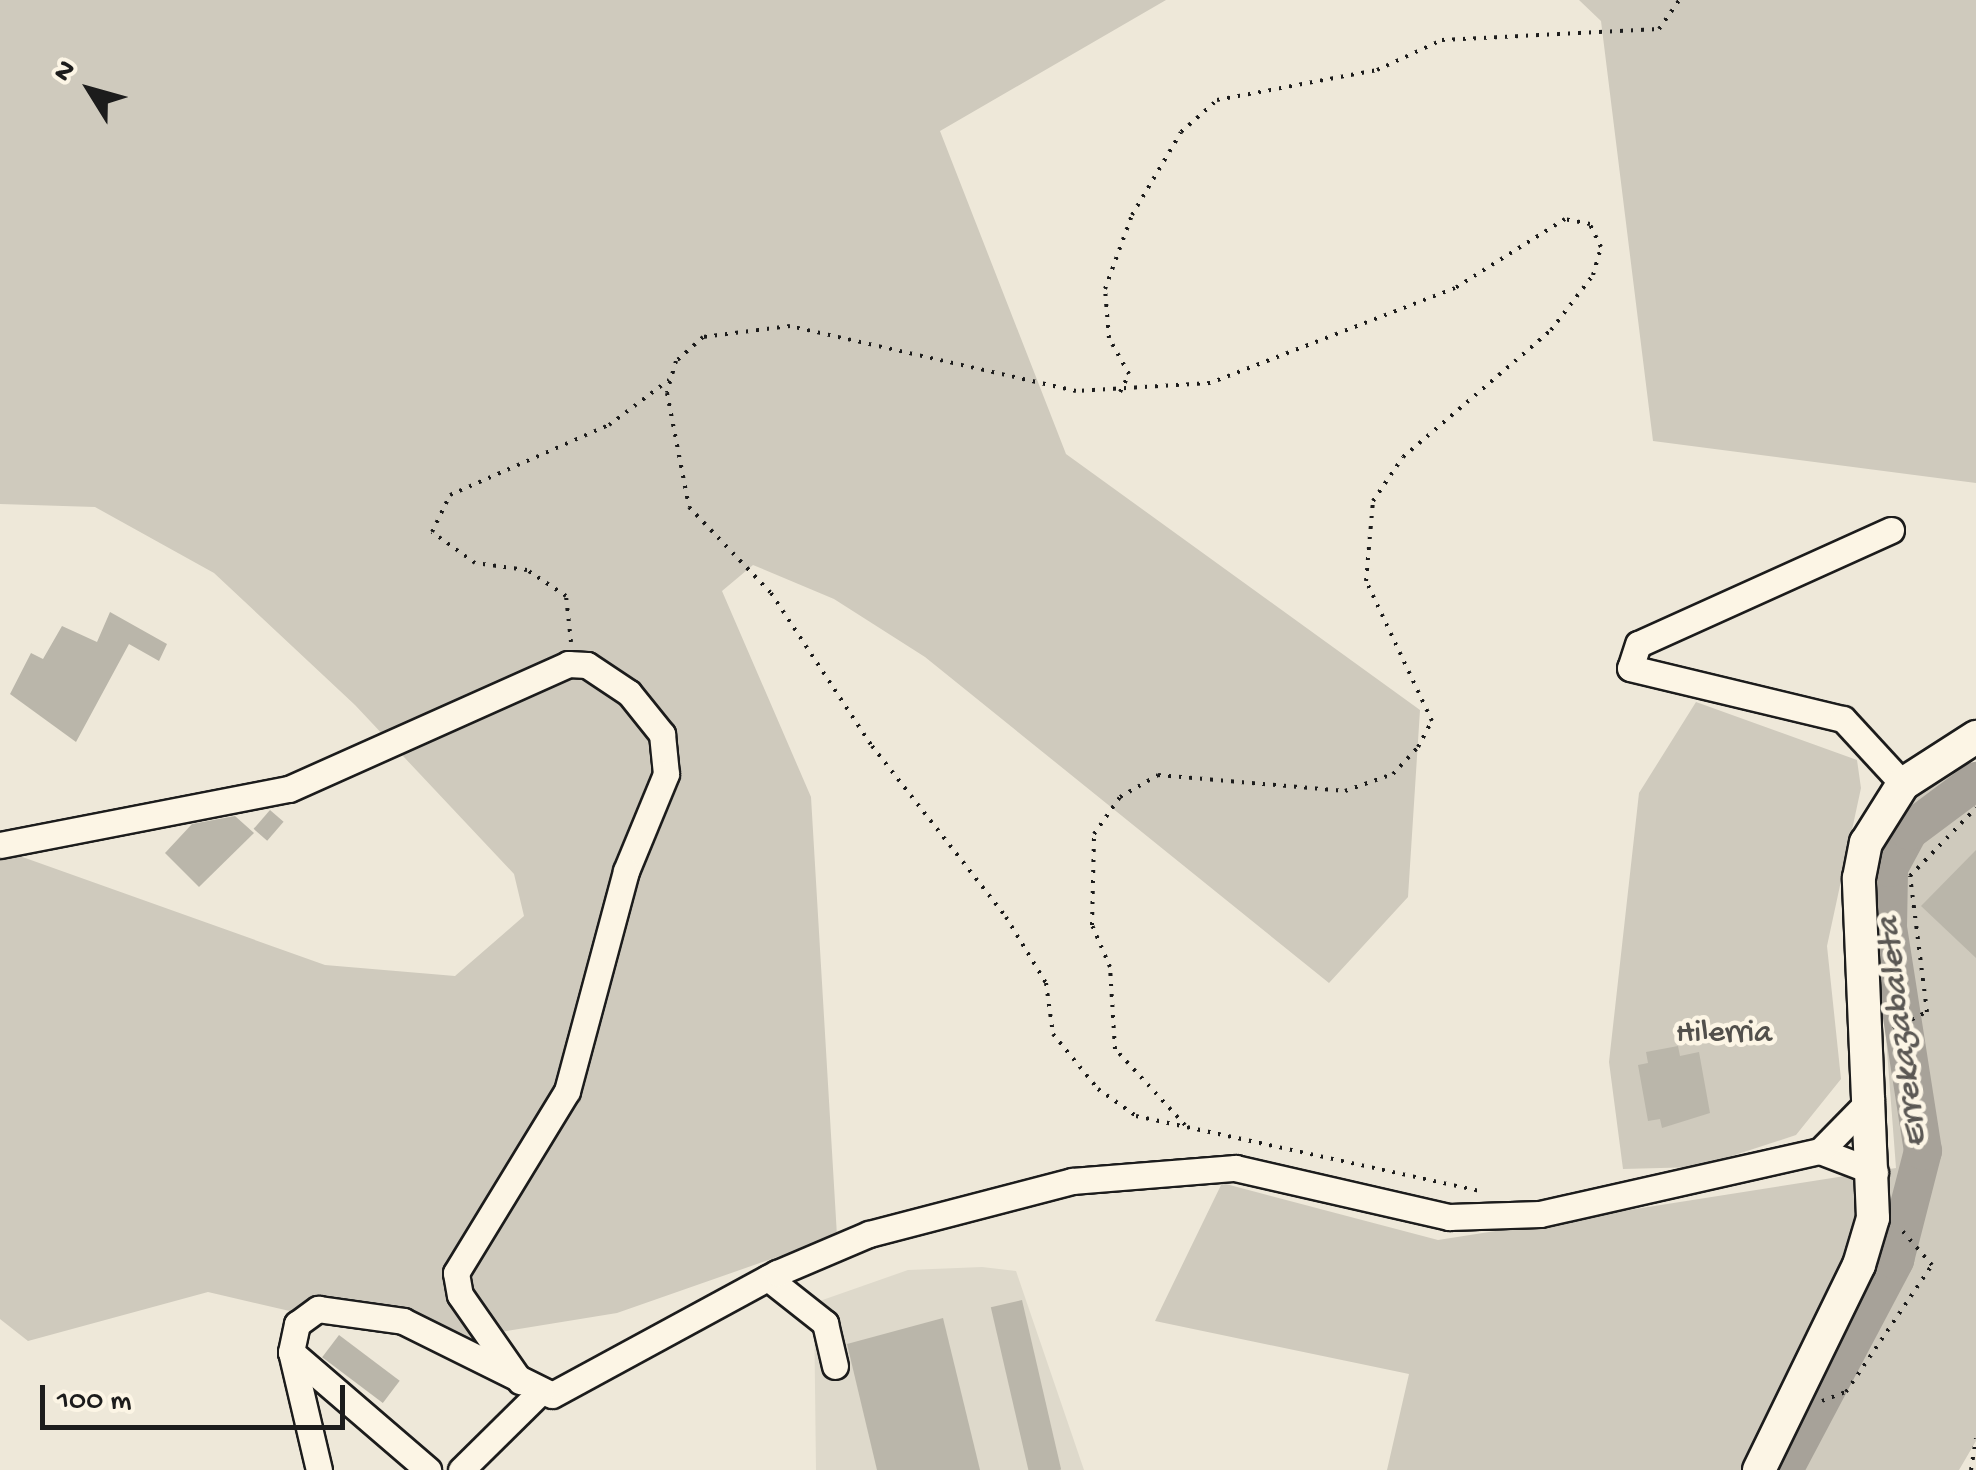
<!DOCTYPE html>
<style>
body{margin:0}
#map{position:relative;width:1976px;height:1470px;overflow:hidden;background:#eee8d9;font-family:"Gochi Hand",sans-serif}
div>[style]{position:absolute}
.built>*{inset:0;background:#ded9cb}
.green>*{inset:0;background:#cfcabd}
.river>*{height:38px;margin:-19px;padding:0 19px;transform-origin:19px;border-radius:19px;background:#a7a299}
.building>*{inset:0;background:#bab6aa;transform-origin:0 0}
.path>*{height:4px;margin-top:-2px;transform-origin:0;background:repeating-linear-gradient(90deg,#1c1c1c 0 2.5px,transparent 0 10.5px)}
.roads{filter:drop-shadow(2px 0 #1c1c1c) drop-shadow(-2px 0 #1c1c1c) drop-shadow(0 2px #1c1c1c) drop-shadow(0 -2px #1c1c1c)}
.minor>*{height:25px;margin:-12.5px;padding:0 12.5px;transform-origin:12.5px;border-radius:12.5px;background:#fcf5e5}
.major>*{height:32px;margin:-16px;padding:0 16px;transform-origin:16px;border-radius:16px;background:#fcf5e5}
span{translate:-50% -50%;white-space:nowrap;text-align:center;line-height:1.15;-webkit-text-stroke:9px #fcf5e5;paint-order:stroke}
.park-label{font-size:32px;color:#52504c}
.water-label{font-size:35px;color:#5b5854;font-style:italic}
.north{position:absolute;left:40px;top:40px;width:100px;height:100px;-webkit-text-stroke:8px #fcf5e5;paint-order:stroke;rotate:307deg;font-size:28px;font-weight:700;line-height:40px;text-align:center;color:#1c1c1c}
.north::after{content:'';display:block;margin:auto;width:35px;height:45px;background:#1c1c1c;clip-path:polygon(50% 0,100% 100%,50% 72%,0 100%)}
.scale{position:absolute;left:40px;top:1385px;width:305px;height:45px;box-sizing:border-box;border:5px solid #1c1c1c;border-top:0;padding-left:12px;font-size:30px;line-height:35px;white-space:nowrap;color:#1c1c1c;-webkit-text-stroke:8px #fcf5e5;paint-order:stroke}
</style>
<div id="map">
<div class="built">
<div style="clip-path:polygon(982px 1267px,1016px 1271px,1084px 1470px,816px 1470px,814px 1303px,908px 1270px)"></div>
</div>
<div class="green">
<div style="clip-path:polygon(0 0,1166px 0,940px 131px,1066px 454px,1420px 710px,1408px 897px,1329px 983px,925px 657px,834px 599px,753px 565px,722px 591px,811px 797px,837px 1236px,617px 1313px,470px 1337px,424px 1316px,294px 1312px,208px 1292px,28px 1341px,0 1319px,0 849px,325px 965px,455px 976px,524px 916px,514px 874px,355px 705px,214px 573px,95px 507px,0 504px)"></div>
<div style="clip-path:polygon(1579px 0,1976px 0,1976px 483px,1653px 441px,1601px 21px)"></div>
<div style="clip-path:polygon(1696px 702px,1857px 760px,1861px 788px,1827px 946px,1841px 1079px,1796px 1135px,1698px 1167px,1623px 1169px,1609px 1062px,1639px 793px)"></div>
<div style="clip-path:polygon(1976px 763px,1976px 1441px,1959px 1470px,1387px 1470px,1409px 1374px,1155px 1321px,1222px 1183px,1438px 1240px,1896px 1168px,1873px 868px,1917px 788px)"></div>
</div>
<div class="river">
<div style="left:1784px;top:1470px;width:238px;rotate:-62.1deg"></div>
<div style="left:1895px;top:1260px;width:113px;rotate:-75.6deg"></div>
<div style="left:1923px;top:1151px;width:226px;rotate:-98.9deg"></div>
<div style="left:1888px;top:928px;width:60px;rotate:-89deg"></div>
<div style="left:1889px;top:868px;width:42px;rotate:-61.6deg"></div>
<div style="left:1909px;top:831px;width:84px;rotate:-36.7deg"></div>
</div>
<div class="building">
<div style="clip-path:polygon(110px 612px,167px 644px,159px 661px,129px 644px,76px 742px,10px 694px,31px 653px,43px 659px,62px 626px,97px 642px)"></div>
<div style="left:270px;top:810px;width:18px;height:25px;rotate:41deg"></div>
<div style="clip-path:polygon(235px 816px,254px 833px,199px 887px,165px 853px,192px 824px)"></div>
<div style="clip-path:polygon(1976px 850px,1976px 958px,1921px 906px)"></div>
<div style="clip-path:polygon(1678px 1046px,1680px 1056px,1699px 1052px,1710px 1113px,1662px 1128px,1660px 1119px,1648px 1121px,1638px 1065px,1648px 1063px,1646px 1052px)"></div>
<div style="left:1022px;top:1300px;width:174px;height:32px;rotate:77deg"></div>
<div style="clip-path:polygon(943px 1318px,980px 1470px,877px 1470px,847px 1344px)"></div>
<div style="left:339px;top:1335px;width:76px;height:28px;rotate:37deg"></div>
</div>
<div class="path">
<div style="left:1120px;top:392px;width:20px;rotate:-63deg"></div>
<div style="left:1129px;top:374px;width:41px;rotate:-119.1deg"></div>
<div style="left:1109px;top:338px;width:49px;rotate:-94.7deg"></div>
<div style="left:1105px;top:289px;width:79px;rotate:-70deg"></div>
<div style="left:1132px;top:215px;width:96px;rotate:-59.4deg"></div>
<div style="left:1181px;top:132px;width:48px;rotate:-41.6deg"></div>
<div style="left:1217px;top:100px;width:163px;rotate:-10.6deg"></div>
<div style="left:1377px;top:70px;width:72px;rotate:-24.8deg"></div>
<div style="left:1442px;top:40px;width:217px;rotate:-2.9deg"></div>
<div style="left:1659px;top:29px;width:35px;rotate:-55deg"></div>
<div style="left:571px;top:642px;width:46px;rotate:-96.2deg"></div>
<div style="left:566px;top:596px;width:47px;rotate:-146.3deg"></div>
<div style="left:527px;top:570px;width:52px;rotate:-172.3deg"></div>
<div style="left:475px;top:563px;width:53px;rotate:-144.2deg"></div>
<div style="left:432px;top:532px;width:41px;rotate:-64.1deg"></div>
<div style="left:450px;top:495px;width:174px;rotate:-23.8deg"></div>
<div style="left:609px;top:425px;width:75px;rotate:-36.9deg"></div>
<div style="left:1893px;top:1029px;width:38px;rotate:-27deg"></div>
<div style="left:1927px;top:1012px;width:137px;rotate:-97.1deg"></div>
<div style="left:1910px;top:876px;width:95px;rotate:-45.9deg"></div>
<div style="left:1185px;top:1125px;width:103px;rotate:-132.6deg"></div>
<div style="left:1115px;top:1049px;width:82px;rotate:-93.5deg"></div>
<div style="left:1110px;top:967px;width:46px;rotate:-113.2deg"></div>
<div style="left:1092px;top:925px;width:91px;rotate:-88.7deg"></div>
<div style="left:1094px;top:834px;width:45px;rotate:-54.9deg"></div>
<div style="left:1120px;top:797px;width:44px;rotate:-30.1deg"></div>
<div style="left:1158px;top:775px;width:188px;rotate:4.9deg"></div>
<div style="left:1345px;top:791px;width:51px;rotate:-19.5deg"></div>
<div style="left:1393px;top:774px;width:37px;rotate:-47deg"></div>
<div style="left:1418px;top:747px;width:30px;rotate:-62deg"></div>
<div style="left:1432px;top:721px;width:155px;rotate:-115.2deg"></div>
<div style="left:1366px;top:581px;width:80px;rotate:-85deg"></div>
<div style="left:1373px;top:501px;width:53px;rotate:-55.7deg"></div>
<div style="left:1403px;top:457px;width:195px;rotate:-40.6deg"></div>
<div style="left:1551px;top:330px;width:69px;rotate:-52.6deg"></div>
<div style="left:1593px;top:275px;width:29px;rotate:-74deg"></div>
<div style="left:1601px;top:247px;width:25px;rotate:-116deg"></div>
<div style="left:1590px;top:224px;width:25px;rotate:-169deg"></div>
<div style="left:1565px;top:219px;width:130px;rotate:147.9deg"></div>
<div style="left:1455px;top:288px;width:263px;rotate:158.8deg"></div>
<div style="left:1210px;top:383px;width:134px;rotate:176.6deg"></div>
<div style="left:1076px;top:391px;width:293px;rotate:-167.2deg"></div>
<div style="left:790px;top:326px;width:88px;rotate:172.8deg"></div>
<div style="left:703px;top:337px;width:36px;rotate:138deg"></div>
<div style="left:676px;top:361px;width:33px;rotate:106deg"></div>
<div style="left:667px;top:393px;width:116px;rotate:79.1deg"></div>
<div style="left:689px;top:507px;width:119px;rotate:46.4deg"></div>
<div style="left:771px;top:593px;width:183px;rotate:56.6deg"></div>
<div style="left:872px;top:746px;width:217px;rotate:51.9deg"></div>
<div style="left:1006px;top:917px;width:77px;rotate:58.8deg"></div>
<div style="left:1046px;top:983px;width:51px;rotate:82.2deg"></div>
<div style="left:1053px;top:1034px;width:71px;rotate:50.7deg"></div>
<div style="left:1098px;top:1089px;width:47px;rotate:35.4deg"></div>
<div style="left:1136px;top:1116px;width:356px;rotate:12.3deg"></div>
<div style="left:1822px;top:1401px;width:26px;rotate:-21deg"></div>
<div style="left:1846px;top:1392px;width:153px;rotate:-55.9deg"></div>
<div style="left:1932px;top:1265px;width:50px;rotate:-131deg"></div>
<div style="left:1971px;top:1470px;width:32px;rotate:-81deg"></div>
</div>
<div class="roads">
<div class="minor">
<div style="left:1891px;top:530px;width:277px;rotate:155.7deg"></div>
<div style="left:1638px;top:644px;width:25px;rotate:108deg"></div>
<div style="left:1630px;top:668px;width:219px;rotate:13.5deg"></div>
<div style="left:1843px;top:719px;width:88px;rotate:47.3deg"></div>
<div style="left:0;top:845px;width:294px;rotate:-11deg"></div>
<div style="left:289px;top:789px;width:306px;rotate:-24.1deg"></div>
<div style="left:568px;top:664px;width:19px;rotate:3deg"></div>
<div style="left:587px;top:665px;width:50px;rotate:33.7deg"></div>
<div style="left:629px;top:693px;width:53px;rotate:51.2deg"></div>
<div style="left:662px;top:734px;width:40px;rotate:84.3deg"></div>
<div style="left:666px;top:774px;width:105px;rotate:112.4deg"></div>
<div style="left:626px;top:871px;width:228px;rotate:105deg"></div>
<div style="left:567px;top:1091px;width:213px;rotate:121.4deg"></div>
<div style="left:456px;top:1273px;width:22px;rotate:80deg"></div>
<div style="left:460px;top:1295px;width:105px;rotate:55.1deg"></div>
<div style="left:1820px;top:1151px;width:59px;rotate:20.9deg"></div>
<div style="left:768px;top:1278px;width:73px;rotate:38.3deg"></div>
<div style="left:825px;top:1323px;width:44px;rotate:76.9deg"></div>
<div style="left:291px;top:1352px;width:181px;rotate:40.7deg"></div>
<div style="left:319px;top:1470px;width:121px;rotate:-103.3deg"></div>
<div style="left:291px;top:1352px;width:29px;rotate:-78deg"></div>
<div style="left:297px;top:1324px;width:26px;rotate:-36deg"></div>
<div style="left:318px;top:1309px;width:86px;rotate:8deg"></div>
<div style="left:403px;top:1321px;width:166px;rotate:26.4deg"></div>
<div style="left:552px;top:1395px;width:256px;rotate:-28.5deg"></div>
<div style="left:777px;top:1273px;width:100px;rotate:-23deg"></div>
<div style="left:869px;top:1234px;width:210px;rotate:-14.6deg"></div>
<div style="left:1072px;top:1181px;width:164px;rotate:-4.6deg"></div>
<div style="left:1235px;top:1168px;width:220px;rotate:12.9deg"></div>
<div style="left:1449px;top:1217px;width:91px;rotate:-1.9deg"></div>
<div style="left:1540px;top:1214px;width:287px;rotate:-12.7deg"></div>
<div style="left:1820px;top:1151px;width:73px;rotate:-45.6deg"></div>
<div style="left:461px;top:1470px;width:112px;rotate:-44.6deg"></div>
</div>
<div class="major">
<div style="left:1759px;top:1470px;width:228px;rotate:-64deg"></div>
<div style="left:1859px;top:1265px;width:49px;rotate:-73.4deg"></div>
<div style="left:1873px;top:1218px;width:340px;rotate:-92.4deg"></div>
<div style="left:1859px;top:878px;width:36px;rotate:-79deg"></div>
<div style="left:1866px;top:843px;width:70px;rotate:-57.9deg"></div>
<div style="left:1903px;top:784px;width:87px;rotate:-32.8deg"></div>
</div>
</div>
<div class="park-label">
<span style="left:1724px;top:1034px">Hilerria</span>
</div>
<div class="water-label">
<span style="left:1904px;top:1032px;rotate:-97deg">Errekazabaleta</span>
</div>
<div class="north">N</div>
<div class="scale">100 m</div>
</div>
